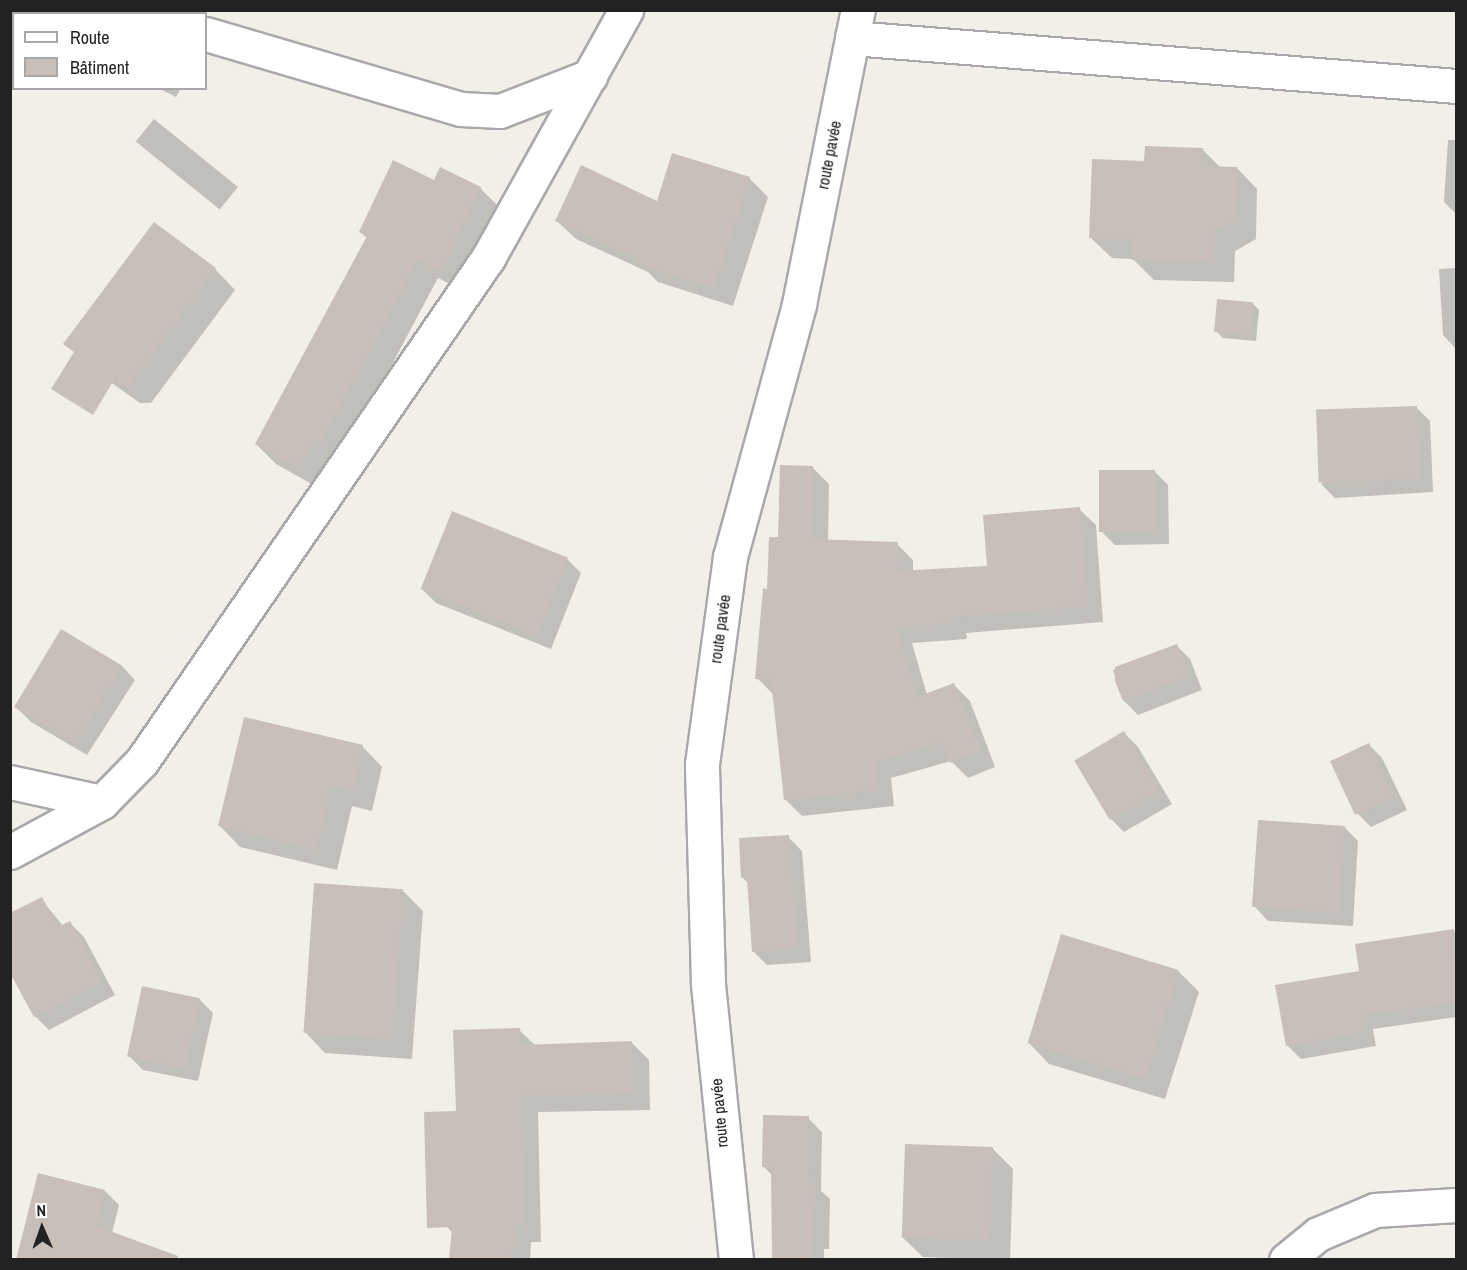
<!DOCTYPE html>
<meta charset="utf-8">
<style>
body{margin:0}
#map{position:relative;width:1467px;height:1270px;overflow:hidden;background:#f2efe9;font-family:"Archivo Narrow",sans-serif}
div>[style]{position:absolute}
.shadow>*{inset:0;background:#0003;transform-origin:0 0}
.building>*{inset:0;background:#c7bfb8;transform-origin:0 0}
.roads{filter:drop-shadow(2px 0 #a9a9a9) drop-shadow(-2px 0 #a9a9a9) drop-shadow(0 2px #a9a9a9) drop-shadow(0 -2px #a9a9a9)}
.minor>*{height:33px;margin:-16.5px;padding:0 16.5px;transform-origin:16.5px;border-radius:16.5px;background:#fff}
span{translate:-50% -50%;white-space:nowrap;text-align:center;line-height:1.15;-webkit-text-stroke:5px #fff;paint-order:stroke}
.street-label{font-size:16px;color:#222}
.frame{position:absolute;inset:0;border:12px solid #222;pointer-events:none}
.legend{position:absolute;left:12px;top:12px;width:195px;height:78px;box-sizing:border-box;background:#fff;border:2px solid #a7a7a7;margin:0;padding:8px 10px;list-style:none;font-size:18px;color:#222}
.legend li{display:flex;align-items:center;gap:12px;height:30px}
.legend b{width:30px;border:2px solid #a7a7a7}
.north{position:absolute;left:12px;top:1198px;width:60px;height:60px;-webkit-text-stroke:4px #fff;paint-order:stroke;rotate:358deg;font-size:16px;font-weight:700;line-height:24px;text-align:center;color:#222}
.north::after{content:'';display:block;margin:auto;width:21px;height:27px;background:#222;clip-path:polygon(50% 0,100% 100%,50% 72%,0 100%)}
</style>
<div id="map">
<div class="shadow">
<div style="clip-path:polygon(93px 10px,196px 10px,92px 14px)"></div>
<div style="clip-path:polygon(158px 88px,181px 88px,176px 97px)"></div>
<div style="left:154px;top:119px;width:108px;height:29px;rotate:39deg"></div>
<div style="clip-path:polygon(1448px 140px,1456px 140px,1456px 214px,1444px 202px)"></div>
<div style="clip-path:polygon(1202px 149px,1221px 168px,1237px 168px,1257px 189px,1256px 239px,1235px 251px,1234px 282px,1154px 280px,1133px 259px,1112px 258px,1091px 238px,1145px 163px)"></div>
<div style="clip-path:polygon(749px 178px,768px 197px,733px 306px,658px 282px,648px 272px,576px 239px,557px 221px,658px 203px)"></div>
<div style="clip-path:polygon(435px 182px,480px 188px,500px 208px,460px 289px,438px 278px,340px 462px,317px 487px,276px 464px,256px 444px,367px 238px,360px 232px)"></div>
<div style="clip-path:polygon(1456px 268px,1456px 349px,1443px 335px,1439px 269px)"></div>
<div style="clip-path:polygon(215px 269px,235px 290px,151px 403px,140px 403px,92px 369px)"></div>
<div style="clip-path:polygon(1252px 303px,1259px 310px,1256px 341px,1223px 338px,1216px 331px)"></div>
<div style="clip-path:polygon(1416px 407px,1430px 421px,1433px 492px,1335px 498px,1321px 484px)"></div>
<div style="clip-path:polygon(813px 468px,829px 484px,828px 541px,897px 544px,913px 560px,913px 571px,989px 567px,1079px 509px,1096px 525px,1103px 622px,966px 633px,967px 639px,912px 643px,927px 695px,954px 685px,970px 701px,995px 767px,968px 778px,951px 761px,891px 778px,894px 806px,802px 816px,785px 799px,774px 695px,757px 678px,779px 539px)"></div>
<div style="clip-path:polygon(1154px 471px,1168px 485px,1169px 544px,1115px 545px,1101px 531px)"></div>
<div style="clip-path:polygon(567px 559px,581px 573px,551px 649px,436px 603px,422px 589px)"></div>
<div style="clip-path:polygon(62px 631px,122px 666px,135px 680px,87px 755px,31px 722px,17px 708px)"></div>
<div style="clip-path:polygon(1176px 645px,1190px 659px,1202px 690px,1138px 715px,1124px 701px,1113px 670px)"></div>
<div style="clip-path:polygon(1124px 733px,1138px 747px,1172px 804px,1124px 832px,1110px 818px)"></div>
<div style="clip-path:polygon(1368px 744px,1382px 758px,1407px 810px,1371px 827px,1357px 813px)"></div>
<div style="clip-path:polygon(362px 746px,382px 767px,372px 811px,352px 806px,337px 870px,240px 847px,220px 826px)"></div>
<div style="clip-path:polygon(1344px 827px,1358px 841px,1353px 926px,1268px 921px,1254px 906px)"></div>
<div style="clip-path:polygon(788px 837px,802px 851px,811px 962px,767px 965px,753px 951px,749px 884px,742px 877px)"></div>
<div style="clip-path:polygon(402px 890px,423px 911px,412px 1059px,325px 1053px,305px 1032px)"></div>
<div style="clip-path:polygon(41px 899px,63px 926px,70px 923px,84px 937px,115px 995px,49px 1030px,35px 1016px)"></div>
<div style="clip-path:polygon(1453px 931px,1456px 934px,1456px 1017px,1373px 1029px,1376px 1046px,1301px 1059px,1287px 1045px,1360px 972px)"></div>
<div style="clip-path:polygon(1178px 971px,1199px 992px,1165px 1099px,1049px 1064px,1029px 1043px)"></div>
<div style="clip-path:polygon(199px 999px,213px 1013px,198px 1081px,143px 1070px,129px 1056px)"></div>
<div style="clip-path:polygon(519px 1030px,536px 1046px,632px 1043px,649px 1060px,650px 1110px,538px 1112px,541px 1242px,531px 1242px,530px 1260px,451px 1260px,453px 1233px,447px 1227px,458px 1112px)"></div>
<div style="clip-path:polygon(808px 1118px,822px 1132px,821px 1191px,830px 1199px,829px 1249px,824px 1249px,824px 1260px,772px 1260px,772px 1175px,764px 1167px)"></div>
<div style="clip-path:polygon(992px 1148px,1013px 1169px,1010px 1260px,923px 1257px,902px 1237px)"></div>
<div style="clip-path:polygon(105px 1191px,119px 1205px,112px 1233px,18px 1259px)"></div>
</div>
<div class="building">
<div style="clip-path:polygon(1145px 146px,1203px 148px,1202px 166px,1237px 167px,1236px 219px,1215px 230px,1214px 262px,1132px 260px,1133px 239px,1089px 238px,1092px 159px,1144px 161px)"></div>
<div style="clip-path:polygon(672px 153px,750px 177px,714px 288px,637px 264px,639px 259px,555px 221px,581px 165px,657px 201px)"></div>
<div style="clip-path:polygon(393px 160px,434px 180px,440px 167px,481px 187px,441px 271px,418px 260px,320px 443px,314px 440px,297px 468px,255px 444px,367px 236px,359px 232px)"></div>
<div style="clip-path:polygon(154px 222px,216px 268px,126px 389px,114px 380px,93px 415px,51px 389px,74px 352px,63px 344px)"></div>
<div style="left:1217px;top:299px;width:36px;height:33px;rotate:5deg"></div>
<div style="left:1417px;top:406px;width:73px;height:101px;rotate:88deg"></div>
<div style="clip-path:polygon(780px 465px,813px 466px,812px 539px,898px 542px,896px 571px,987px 566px,983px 515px,1080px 507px,1088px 606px,951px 617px,951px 623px,896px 627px,917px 697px,954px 683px,980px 751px,950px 763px,942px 742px,876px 762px,878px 790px,784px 800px,771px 680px,755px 679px,763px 588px,767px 589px,769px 537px,778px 537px)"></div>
<div style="left:1099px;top:470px;width:56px;height:62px"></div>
<div style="left:452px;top:511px;width:125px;height:84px;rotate:22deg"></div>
<div style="left:61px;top:629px;width:71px;height:91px;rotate:31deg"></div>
<div style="clip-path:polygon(1177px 644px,1189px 676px,1123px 701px,1115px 681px,1115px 667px)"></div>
<div style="clip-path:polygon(244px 717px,363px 745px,352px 791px,331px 786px,316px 850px,218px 826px)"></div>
<div style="left:1124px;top:731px;width:69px;height:58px;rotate:59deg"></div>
<div style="left:1369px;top:743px;width:59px;height:43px;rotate:65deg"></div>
<div style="left:1258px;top:820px;width:87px;height:87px;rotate:4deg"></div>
<div style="clip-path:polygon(789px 835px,798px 949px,752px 952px,747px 878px,741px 878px,739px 838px)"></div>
<div style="left:314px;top:883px;width:89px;height:150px;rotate:4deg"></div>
<div style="clip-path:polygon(42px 897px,58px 927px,70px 921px,102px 981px,34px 1017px,10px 973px,10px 913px)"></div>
<div style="clip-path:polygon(1454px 929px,1456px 1002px,1360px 1015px,1363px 1032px,1286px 1046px,1275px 985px,1359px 971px,1355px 944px)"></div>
<div style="left:1061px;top:934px;width:123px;height:114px;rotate:17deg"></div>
<div style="left:142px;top:986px;width:59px;height:72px;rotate:12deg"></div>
<div style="clip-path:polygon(520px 1028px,521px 1045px,632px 1041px,634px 1093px,521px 1096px,524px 1226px,515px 1226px,511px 1260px,449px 1260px,452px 1227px,427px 1228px,424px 1112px,456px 1111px,453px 1030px)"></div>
<div style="clip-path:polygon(763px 1115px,809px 1116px,808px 1183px,816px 1184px,811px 1260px,772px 1260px,771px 1168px,762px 1167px)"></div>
<div style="left:905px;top:1144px;width:88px;height:93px;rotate:2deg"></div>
<div style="clip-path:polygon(38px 1173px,105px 1190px,96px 1226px,178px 1256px,177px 1260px,16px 1260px)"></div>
</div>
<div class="roads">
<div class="minor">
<div style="left:125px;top:10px;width:11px;rotate:22deg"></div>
<div style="left:16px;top:14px;width:11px;rotate:-22deg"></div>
<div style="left:206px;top:34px;width:266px;rotate:16.4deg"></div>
<div style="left:461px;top:109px;width:39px;rotate:3deg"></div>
<div style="left:500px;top:111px;width:97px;rotate:-21.3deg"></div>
<div style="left:852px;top:38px;width:606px;rotate:4.54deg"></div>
<div style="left:10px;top:782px;width:94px;rotate:12.3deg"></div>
<div style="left:10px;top:852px;width:105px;rotate:-28.5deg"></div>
<div style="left:102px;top:802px;width:57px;rotate:-45.7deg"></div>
<div style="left:142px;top:761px;width:611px;rotate:-55.48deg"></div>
<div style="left:488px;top:258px;width:284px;rotate:-60.9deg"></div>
<div style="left:736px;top:1260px;width:279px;rotate:-95.8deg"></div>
<div style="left:708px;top:982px;width:218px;rotate:-91.6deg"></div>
<div style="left:702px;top:764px;width:209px;rotate:-82.3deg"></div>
<div style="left:730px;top:557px;width:262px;rotate:-74.7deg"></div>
<div style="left:799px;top:304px;width:300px;rotate:-78.7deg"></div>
<div style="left:1286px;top:1260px;width:41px;rotate:-39.1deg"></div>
<div style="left:1318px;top:1234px;width:62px;rotate:-22.8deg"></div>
<div style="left:1375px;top:1210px;width:81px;rotate:-3.5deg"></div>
</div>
</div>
<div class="street-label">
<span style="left:829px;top:155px;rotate:-79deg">route pavée</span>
<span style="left:720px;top:629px;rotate:-82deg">route pavée</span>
<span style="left:719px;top:1113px;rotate:-95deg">route pavée</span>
</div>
<div class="frame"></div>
<ul class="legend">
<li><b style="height:8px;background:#fff"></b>Route</li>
<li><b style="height:16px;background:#c7bfb8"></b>Bâtiment</li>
</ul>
<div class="north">N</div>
</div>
